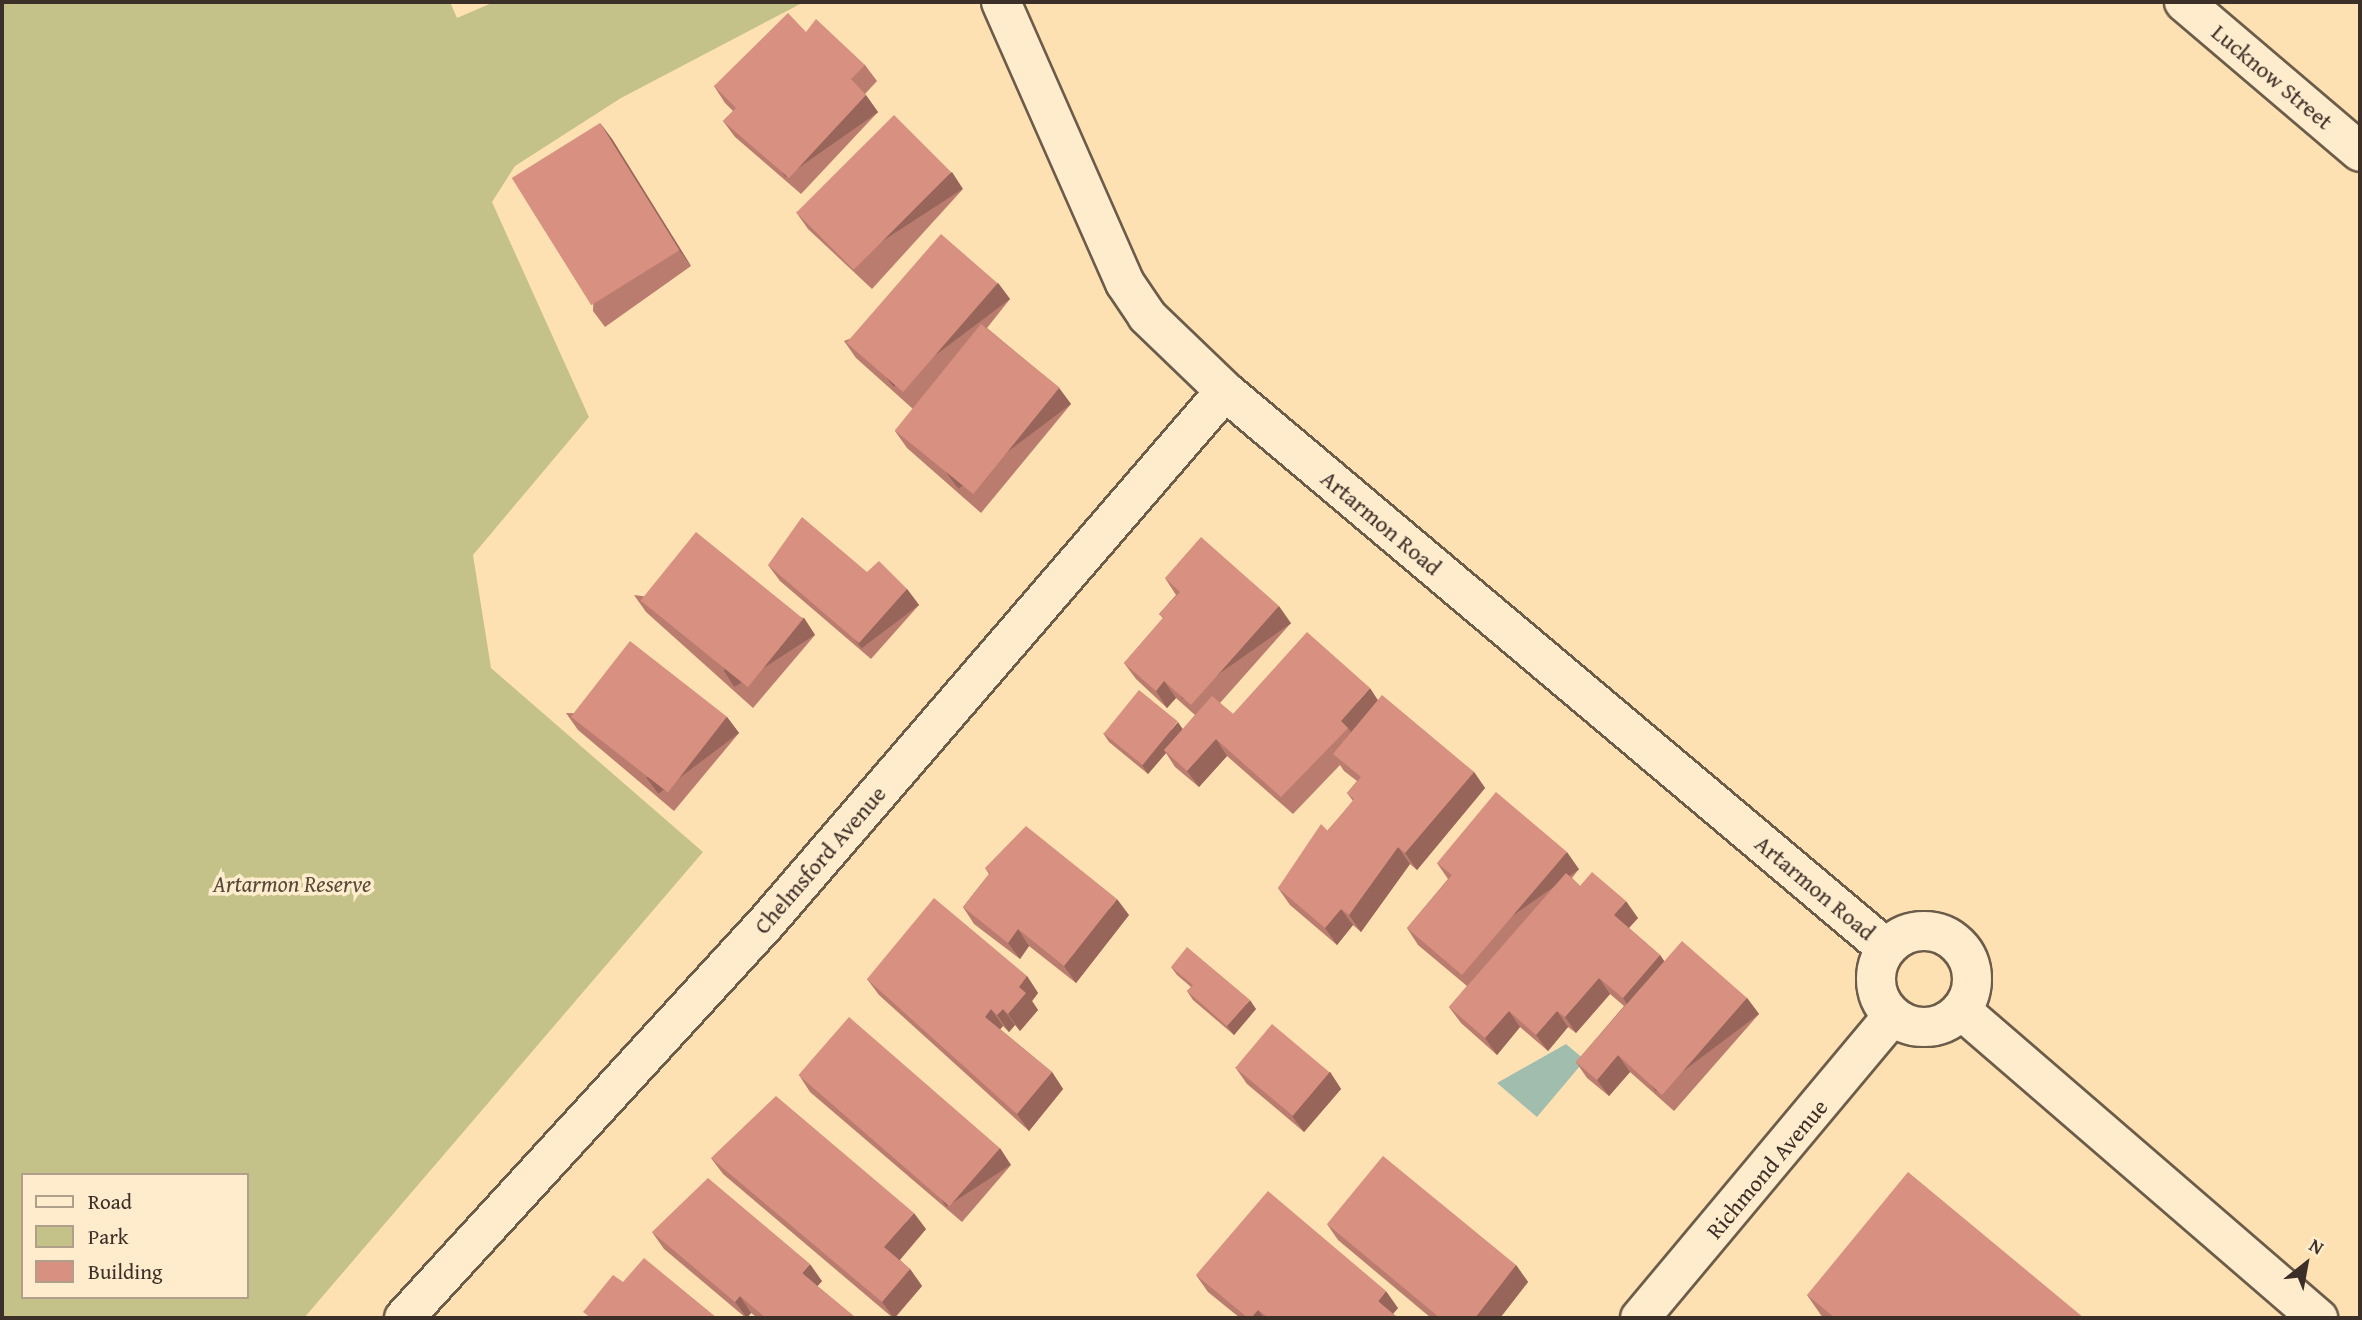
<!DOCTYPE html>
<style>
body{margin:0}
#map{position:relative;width:2362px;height:1320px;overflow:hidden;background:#fee1b2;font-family:"Gentium Book Plus",serif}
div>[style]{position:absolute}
.green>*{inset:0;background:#c4c289}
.water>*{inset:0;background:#a0bdae}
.roads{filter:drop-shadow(2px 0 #6c5c4a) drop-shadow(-2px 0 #6c5c4a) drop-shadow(0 2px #6c5c4a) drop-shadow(0 -2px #6c5c4a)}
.minor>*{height:38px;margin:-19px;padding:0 19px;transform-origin:19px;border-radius:19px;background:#feeccd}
.tertiary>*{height:38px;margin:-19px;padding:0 19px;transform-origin:19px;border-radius:19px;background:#feeccd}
.tertiary>.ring{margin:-19px;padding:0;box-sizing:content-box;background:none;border:38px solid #feeccd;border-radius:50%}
.wall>*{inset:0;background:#ba7c6f}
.shaded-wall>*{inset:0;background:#97655a;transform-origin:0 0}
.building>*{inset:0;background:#d89081;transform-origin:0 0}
span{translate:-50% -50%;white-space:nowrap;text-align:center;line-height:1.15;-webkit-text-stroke:7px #feeccd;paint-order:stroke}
.street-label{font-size:23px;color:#3c2f28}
.park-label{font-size:23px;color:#574c3b;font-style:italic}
.frame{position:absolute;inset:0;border:4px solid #3c2f28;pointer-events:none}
.legend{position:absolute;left:21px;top:1173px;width:228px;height:126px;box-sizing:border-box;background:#feeccd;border:2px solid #b0a08b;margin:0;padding:9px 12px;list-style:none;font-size:21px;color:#3c2f28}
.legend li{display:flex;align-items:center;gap:14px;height:35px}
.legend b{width:35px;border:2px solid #b0a08b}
.north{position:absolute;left:2271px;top:1229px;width:70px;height:70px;-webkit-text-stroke:5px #feeccd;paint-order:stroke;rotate:31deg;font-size:19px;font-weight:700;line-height:28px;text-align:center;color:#3c2f28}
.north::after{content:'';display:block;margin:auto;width:24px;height:32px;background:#3c2f28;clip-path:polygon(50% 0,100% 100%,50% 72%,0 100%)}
</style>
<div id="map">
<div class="green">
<div style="clip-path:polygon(evenodd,2px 2px,450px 2px,457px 18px,494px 2px,804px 2px,621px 98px,515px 166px,492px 202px,589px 417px,473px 555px,491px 668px,703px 852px,304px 1318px,2px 1318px,2px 2px,23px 1175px,247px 1175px,247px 1297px,23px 1297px,23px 1175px)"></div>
</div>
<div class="water">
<div style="clip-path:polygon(1566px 1044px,1585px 1060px,1537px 1117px,1497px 1083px)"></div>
</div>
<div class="roads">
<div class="minor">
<div style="left:2184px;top:2px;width:231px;rotate:40.4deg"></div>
<div style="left:404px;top:1318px;width:537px;rotate:-47.49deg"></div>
<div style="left:767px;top:922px;width:701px;rotate:-49.22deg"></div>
<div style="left:1640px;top:1318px;width:393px;rotate:-50.1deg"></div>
</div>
<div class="tertiary">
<div style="left:1001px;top:2px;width:307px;rotate:66.2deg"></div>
<div style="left:1125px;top:283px;width:40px;rotate:56deg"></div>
<div style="left:1147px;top:316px;width:108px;rotate:43.9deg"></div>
<div style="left:1225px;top:391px;width:864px;rotate:40.12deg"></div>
<div class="ring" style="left:1876px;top:931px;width:58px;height:58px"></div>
<div style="left:1961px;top:1010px;width:472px;rotate:40.8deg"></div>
</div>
</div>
<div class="wall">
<div style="clip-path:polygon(806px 32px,865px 65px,877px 81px,865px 94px,878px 112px,801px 194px,735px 137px,723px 121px,733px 111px,725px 103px,714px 86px)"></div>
<div style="clip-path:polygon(600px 123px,612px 139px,691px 266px,605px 327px,593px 311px)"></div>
<div style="clip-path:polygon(963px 189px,872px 289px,808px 229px,796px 212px)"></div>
<div style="clip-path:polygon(998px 283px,1010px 299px,987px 328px,1059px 388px,1071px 404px,981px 513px,907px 448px,895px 431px,913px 409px,856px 358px,844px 341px)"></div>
<div style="clip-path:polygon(768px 565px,867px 572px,907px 589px,919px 605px,871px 659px,780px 581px)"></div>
<div style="clip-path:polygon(1165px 578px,1291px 623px,1220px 703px,1233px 714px,1378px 700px,1474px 772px,1485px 788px,1417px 870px,1410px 864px,1361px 932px,1353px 925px,1337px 945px,1290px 905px,1278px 888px,1353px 801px,1347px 793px,1357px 781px,1344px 771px,1340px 765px,1293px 814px,1227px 756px,1199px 787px,1175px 767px,1166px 753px,1148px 774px,1109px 742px,1103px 733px,1183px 729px,1195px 715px,1176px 698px,1167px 708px,1136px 679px,1124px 663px,1163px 618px,1159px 614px,1176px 595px)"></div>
<div style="clip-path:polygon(634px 595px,804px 618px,815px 635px,753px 708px,646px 612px)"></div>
<div style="clip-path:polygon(566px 713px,727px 717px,739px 733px,674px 811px,578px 730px)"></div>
<div style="clip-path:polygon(1437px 863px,1579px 869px,1572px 878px,1580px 886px,1638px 918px,1629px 928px,1660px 955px,1664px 961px,1747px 998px,1759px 1014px,1674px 1111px,1630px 1072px,1609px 1096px,1587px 1078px,1576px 1062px,1624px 1006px,1610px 994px,1576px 1033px,1568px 1027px,1548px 1051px,1520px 1027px,1497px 1055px,1461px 1023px,1449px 1007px,1467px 986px,1418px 945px,1407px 928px,1448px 879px)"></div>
<div style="clip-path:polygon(985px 868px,1129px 915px,1076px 983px,1029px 946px,1020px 959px,974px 924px,963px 907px,989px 874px)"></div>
<div style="clip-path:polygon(1171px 967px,1256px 1009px,1234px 1035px,1193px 1000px,1187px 991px,1191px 987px,1177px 975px)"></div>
<div style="clip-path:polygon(1027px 976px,1038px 993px,1032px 1001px,1038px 1010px,1020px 1031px,1015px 1025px,1009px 1032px,1003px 1026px,1000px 1029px,1052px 1072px,1063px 1089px,1029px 1131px,879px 995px,867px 979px)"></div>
<div style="clip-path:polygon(1235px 1067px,1330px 1072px,1341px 1089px,1304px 1132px,1247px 1084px)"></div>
<div style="clip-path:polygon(799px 1075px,1011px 1165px,962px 1222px,810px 1092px)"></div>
<div style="clip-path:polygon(711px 1158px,926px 1229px,900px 1260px,910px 1269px,922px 1286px,895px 1318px,893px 1318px,723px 1174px)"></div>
<div style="clip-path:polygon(1327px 1224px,1516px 1265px,1528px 1282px,1500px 1318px,1431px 1318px,1338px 1240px)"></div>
<div style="clip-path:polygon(652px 1232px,822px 1281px,817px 1286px,856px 1318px,758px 1318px,751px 1313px,746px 1318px,664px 1249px)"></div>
<div style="clip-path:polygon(1196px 1275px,1398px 1308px,1393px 1314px,1398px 1318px,1240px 1318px,1208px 1292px)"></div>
<div style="clip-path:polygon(1807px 1295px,2084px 1318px,1823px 1318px)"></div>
</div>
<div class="shaded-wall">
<div style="left:866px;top:95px;width:21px;height:113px;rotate:55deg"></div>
<div style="clip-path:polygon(600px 123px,612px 139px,691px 266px,679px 250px)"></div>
<div style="left:952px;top:172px;width:20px;height:136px;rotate:57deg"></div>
<div style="left:998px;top:283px;width:20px;height:146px;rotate:53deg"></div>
<div style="left:1059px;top:388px;width:20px;height:141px;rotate:53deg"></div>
<div style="left:907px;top:589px;width:20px;height:72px;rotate:53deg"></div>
<div style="left:1279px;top:606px;width:21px;height:132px;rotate:55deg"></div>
<div style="left:804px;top:618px;width:20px;height:96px;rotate:57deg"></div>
<div style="clip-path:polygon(1164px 681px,1176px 698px,1167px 708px,1156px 691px)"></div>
<div style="clip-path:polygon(1370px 688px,1381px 705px,1354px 736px,1348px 728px,1341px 721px)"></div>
<div style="left:727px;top:717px;width:20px;height:101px;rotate:53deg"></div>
<div style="clip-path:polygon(1178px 722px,1184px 731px,1164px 750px,1166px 753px,1148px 774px,1142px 765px)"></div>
<div style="clip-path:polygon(1216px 739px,1227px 756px,1199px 787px,1187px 771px)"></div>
<div style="clip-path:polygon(1474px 772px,1485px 788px,1417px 870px,1405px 853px)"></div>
<div style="clip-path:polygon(1398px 847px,1410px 864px,1361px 932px,1349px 915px)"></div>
<div style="left:1567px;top:852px;width:21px;height:162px;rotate:55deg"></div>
<div style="clip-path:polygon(1117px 899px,1129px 915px,1076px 983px,1064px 966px)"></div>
<div style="clip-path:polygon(1626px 901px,1638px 918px,1626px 931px,1614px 915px)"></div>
<div style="clip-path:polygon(1341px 909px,1353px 925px,1337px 945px,1325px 928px)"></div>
<div style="clip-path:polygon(1018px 929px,1029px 946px,1020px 959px,1008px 943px)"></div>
<div style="clip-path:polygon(1660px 955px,1672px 972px,1634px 1015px,1623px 998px)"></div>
<div style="clip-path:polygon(1027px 976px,1038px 993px,1032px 1001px,1038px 1010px,1020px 1031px,1008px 1014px,1019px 987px)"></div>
<div style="clip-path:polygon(1599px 978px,1610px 994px,1576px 1033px,1565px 1017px)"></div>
<div style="left:1747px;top:998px;width:20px;height:129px;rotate:53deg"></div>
<div style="clip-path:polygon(1250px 1000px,1256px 1009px,1234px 1035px,1227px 1026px)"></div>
<div style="clip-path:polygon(991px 1009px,1003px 1026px,996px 1034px,985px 1017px)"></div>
<div style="clip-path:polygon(1003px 1009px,1015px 1025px,1009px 1032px,997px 1015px)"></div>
<div style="clip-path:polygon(1509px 1011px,1520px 1027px,1497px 1055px,1485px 1038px)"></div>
<div style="clip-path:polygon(1557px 1011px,1568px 1027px,1548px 1051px,1536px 1035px)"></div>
<div style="clip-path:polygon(1618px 1055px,1630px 1072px,1609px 1096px,1597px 1080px)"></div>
<div style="clip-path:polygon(1052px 1072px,1063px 1089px,1029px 1131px,1017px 1114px)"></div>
<div style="clip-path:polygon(1330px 1072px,1341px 1089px,1304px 1132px,1292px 1116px)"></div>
<div style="left:1000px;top:1148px;width:20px;height:77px;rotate:57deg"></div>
<div style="clip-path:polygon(914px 1213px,926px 1229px,896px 1264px,884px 1247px)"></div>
<div style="clip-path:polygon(810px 1264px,822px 1281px,814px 1290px,802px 1273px)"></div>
<div style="clip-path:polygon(1516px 1265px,1528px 1282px,1500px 1318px,1475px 1318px)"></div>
<div style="clip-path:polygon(910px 1269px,922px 1286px,894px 1318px,882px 1302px)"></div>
<div style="clip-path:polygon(1386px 1291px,1398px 1308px,1389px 1318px,1378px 1301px)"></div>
<div style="clip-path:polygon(740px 1296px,751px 1313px,747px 1318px,735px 1302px)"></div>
<div style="clip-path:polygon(1258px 1310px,1264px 1318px,1251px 1318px)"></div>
</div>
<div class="building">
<div style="clip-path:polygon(788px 13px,806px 32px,816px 19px,865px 65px,851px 79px,866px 95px,789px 178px,723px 121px,736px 108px,714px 86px)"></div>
<div style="left:894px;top:115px;width:81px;height:138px;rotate:45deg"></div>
<div style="left:600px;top:123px;width:150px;height:104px;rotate:58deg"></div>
<div style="left:941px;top:234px;width:75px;height:144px;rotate:41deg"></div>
<div style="left:981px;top:324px;width:101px;height:137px;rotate:39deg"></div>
<div style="clip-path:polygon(802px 517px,867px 572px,879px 561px,907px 589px,859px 643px,768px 565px)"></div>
<div style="left:696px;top:532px;width:138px;height:88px;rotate:39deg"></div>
<div style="clip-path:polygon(1201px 537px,1279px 606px,1191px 705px,1164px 681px,1156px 691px,1124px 663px,1164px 617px,1159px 614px,1180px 592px,1165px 578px)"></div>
<div style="clip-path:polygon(1307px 632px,1370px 688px,1341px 721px,1348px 728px,1281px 797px,1216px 739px,1187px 771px,1164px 750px,1212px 696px,1233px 714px)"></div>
<div style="left:630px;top:641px;width:123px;height:96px;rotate:38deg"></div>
<div style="left:1139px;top:690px;width:50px;height:56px;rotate:39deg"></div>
<div style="clip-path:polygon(1382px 695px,1474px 772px,1405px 853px,1398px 847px,1349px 915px,1341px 909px,1325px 928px,1278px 888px,1321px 824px,1328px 831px,1354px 799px,1347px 793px,1361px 777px,1333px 754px)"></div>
<div style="clip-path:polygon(1496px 792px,1567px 852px,1462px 975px,1407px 928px,1452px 875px,1437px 863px)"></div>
<div style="clip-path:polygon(1026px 826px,1117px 899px,1064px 966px,1018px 929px,1008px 943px,963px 907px,990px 873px,985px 868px)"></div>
<div style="clip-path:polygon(1592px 872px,1626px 901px,1614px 915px,1660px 955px,1623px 998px,1599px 978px,1565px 1017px,1557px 1011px,1536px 1035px,1509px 1011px,1485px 1038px,1449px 1007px,1566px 873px,1580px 886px)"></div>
<div style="clip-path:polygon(934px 898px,1027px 976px,1019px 987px,1026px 993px,1008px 1014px,1003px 1009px,997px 1015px,991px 1009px,985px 1017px,1052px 1072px,1017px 1114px,867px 979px)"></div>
<div style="clip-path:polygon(1682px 941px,1747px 998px,1662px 1095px,1618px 1055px,1597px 1080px,1576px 1062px)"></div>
<div style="clip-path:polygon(1187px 947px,1250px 1000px,1227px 1026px,1187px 991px,1193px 985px,1171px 967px)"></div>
<div style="left:849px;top:1017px;width:200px;height:77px;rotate:41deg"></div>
<div style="left:1272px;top:1024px;width:75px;height:57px;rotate:40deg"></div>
<div style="clip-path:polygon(776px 1096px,914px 1213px,884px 1247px,910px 1269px,882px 1302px,711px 1158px)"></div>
<div style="clip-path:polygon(1383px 1156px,1516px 1265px,1475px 1318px,1440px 1318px,1327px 1224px)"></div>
<div style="clip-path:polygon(1908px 1172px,2084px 1318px,1835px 1318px,1807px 1295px)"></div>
<div style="clip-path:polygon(708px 1178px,810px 1264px,802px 1273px,856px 1318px,766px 1318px,740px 1296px,735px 1302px,652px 1232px)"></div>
<div style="clip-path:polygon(1268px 1191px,1386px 1291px,1378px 1301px,1398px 1318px,1269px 1318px,1258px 1310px,1251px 1318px,1248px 1318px,1196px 1275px)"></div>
<div style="clip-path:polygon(644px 1258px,717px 1318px,591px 1318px,583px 1312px,613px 1275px,623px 1282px)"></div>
</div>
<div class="street-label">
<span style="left:2272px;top:77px;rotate:40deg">Lucknow Street</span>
<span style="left:1381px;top:523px;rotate:40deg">Artarmon Road</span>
<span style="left:820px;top:860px;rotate:-49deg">Chelmsford Avenue</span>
<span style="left:1815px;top:888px;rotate:40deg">Artarmon Road</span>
<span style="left:1767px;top:1169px;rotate:-50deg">Richmond Avenue</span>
</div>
<div class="park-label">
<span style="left:292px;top:884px">Artarmon Reserve</span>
</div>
<div class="frame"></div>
<ul class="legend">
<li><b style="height:9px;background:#feeccd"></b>Road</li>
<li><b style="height:19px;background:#c4c289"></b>Park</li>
<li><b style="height:19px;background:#d89081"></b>Building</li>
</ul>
<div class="north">N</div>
</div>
